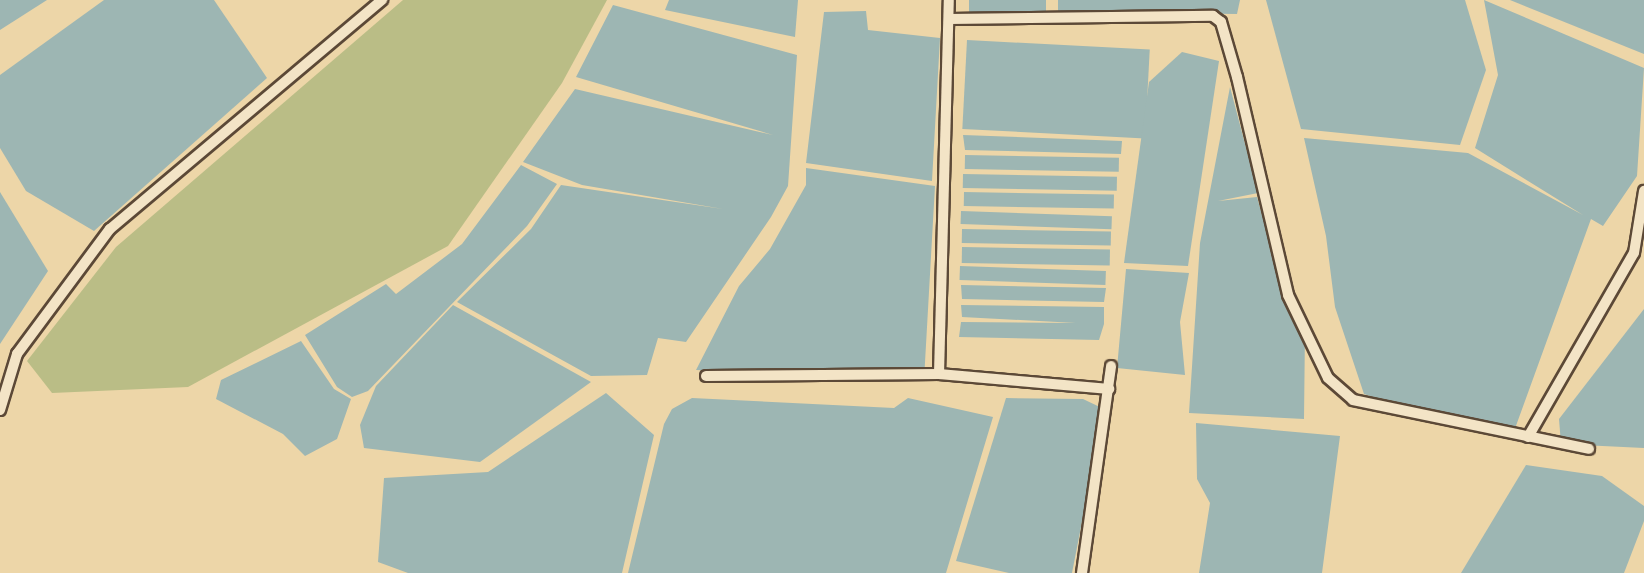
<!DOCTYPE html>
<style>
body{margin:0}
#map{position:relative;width:1644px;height:573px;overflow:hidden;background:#edd6a8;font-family:"IM FELL Great Primer",serif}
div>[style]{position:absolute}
.green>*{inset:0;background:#babd86}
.water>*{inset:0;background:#9db6b3;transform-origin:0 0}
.roads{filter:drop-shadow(2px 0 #5c4937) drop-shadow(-2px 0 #5c4937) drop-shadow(0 2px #5c4937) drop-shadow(0 -2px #5c4937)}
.service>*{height:10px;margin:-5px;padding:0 5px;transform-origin:5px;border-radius:5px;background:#f3e4c6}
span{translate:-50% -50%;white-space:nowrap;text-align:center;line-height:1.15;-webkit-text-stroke:4.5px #f3e4c6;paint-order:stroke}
</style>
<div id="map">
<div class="green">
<div style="clip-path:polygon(403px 0,607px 0,562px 83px,448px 246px,188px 387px,52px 393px,27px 361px,116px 247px)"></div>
</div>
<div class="water">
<div style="clip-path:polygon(0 0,47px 0,0 30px)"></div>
<div style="clip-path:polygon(104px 0,214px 0,267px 78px,94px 231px,26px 191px,0 148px,0 75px)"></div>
<div style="clip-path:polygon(669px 0,798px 0,795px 37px,665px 10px)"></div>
<div style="left:969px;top:0;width:77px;height:19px"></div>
<div style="clip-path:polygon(1058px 0,1240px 0,1237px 14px,1058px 12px)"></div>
<div style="clip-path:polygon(1266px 0,1465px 0,1486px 70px,1460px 145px,1301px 129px)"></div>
<div style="clip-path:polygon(1484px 0,1644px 68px,1637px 176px,1603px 226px,1591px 219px,1513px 434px,1441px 420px,1364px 394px,1335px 307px,1326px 236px,1304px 138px,1468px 153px,1583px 215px,1475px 148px,1498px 75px)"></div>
<div style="clip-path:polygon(1510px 0,1644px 0,1644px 54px)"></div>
<div style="clip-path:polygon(613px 5px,797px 55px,788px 186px,771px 217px,686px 342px,658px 338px,647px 375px,591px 376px,457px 302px,531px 229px,561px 185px,723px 209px,582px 185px,523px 162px,575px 89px,773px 135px,576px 77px)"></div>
<div style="clip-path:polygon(866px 11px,868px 30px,940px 38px,932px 181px,806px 163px,824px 12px)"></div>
<div style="left:967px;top:40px;width:183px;height:89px;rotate:3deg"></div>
<div style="clip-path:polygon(1182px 52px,1219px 61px,1188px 266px,1124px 263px,1149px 82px)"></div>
<div style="clip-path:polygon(1230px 87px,1258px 193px,1218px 201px,1257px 197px,1270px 243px,1275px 243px,1305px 330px,1304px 419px,1189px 413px,1200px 243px)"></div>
<div style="clip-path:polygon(963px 135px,1122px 141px,1121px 154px,965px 150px)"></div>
<div style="left:965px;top:155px;width:154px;height:14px;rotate:1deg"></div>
<div style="clip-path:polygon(521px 165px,557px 184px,527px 226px,368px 391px,352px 397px,337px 387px,305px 335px,386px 284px,396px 294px,462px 244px)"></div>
<div style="clip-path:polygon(806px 168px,935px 186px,924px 380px,696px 370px,739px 286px,770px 249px,806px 185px)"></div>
<div style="left:963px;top:174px;width:154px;height:14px;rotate:1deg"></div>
<div style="clip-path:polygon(0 192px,48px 271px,0 344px)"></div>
<div style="left:964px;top:192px;width:150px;height:14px;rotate:1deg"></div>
<div style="left:961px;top:211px;width:151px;height:13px;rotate:2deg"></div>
<div style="left:962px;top:229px;width:149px;height:14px;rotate:1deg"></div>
<div style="left:962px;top:247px;width:148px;height:16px;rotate:1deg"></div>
<div style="left:960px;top:266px;width:146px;height:14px;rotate:2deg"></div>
<div style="clip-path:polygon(1126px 269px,1189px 273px,1180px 322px,1185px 375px,1117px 368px)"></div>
<div style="clip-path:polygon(961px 285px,962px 285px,1106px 288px,1104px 302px,962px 299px)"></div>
<div style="clip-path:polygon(453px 305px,591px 382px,480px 462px,364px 448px,360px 425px,376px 386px)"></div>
<div style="clip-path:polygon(961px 305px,1104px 307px,1104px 324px,1099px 340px,959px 337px,961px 322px,1076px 323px,962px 317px)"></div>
<div style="clip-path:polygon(1644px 309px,1644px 448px,1561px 444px,1559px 419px)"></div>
<div style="clip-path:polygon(301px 341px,334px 389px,351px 399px,337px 439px,305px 456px,283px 434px,216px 399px,221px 380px)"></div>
<div style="clip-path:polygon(606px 393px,654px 435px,622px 573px,408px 573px,378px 562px,384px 478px,488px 472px)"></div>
<div style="clip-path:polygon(692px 398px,894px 408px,908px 398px,993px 417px,946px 573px,628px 573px,664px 424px,672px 409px)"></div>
<div style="clip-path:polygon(1006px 398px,1083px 399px,1104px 409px,1072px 573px,1009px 573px,956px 561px)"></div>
<div style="clip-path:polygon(1196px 423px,1340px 436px,1322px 573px,1199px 573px,1210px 503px,1197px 479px)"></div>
<div style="clip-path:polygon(1526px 465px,1602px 476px,1644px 506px,1644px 521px,1624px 573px,1461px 573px)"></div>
</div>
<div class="roads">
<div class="service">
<div style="left:949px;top:19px;width:264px;rotate:-0.7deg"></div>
<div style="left:1213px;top:16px;width:10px;rotate:37deg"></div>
<div style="left:1221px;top:22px;width:57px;rotate:73.8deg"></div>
<div style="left:1237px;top:77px;width:224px;rotate:76.8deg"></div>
<div style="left:1288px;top:295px;width:92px;rotate:64.3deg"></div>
<div style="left:1328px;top:378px;width:33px;rotate:41deg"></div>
<div style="left:1353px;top:400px;width:241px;rotate:11.7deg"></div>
<div style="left:939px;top:374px;width:374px;rotate:-88.5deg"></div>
<div style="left:706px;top:376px;width:233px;rotate:-0.5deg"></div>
<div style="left:939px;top:374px;width:171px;rotate:5deg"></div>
<div style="left:0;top:410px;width:59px;rotate:-73.1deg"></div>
<div style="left:17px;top:354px;width:156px;rotate:-53.4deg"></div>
<div style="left:110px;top:229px;width:356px;rotate:-40.1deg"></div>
<div style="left:1528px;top:437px;width:212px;rotate:-60.1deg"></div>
<div style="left:1634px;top:253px;width:63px;rotate:-80.8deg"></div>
<div style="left:1082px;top:573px;width:209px;rotate:-82deg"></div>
</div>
</div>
</div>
